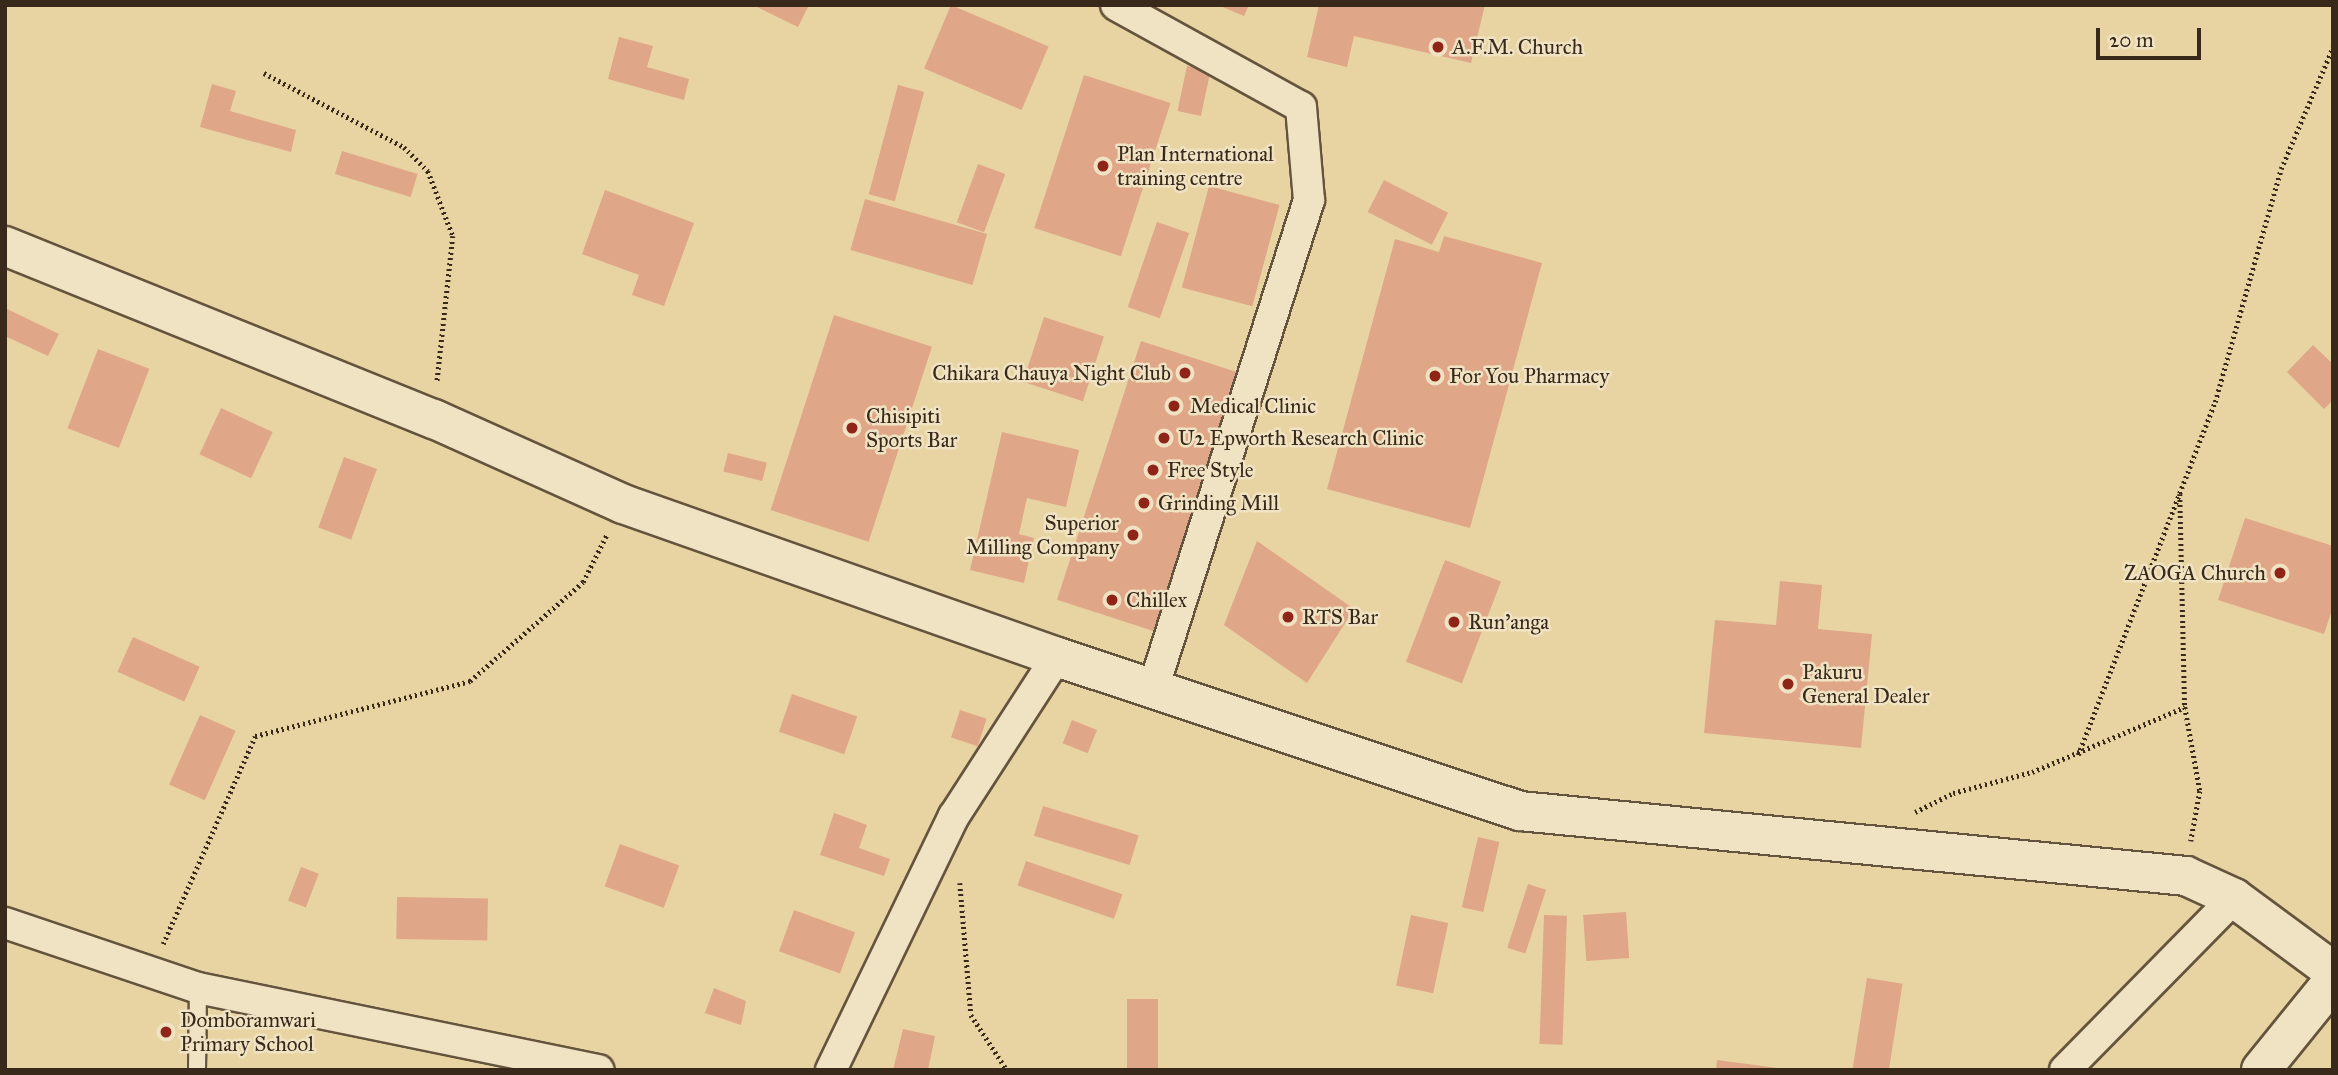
<!DOCTYPE html>
<style>
body{margin:0}
#map{position:relative;width:2338px;height:1075px;overflow:hidden;background:#e8d4a3;font-family:"IM FELL Great Primer",serif}
div>[style]{position:absolute}
.building>*{inset:0;background:#e0a688;transform-origin:0 0}
.path>*{height:4.5px;margin-top:-2.25px;transform-origin:0;background:repeating-linear-gradient(90deg,#39291b 0 2px,transparent 0 5.5px)}
.roads{filter:drop-shadow(2px 0 #65543d) drop-shadow(-2px 0 #65543d) drop-shadow(0 2px #65543d) drop-shadow(0 -2px #65543d)}
.lane>*{height:16px;margin:-8px;padding:0 8px;transform-origin:8px;border-radius:8px;background:#f0e3c3}
.street>*{height:30px;margin:-15px;padding:0 15px;transform-origin:15px;border-radius:15px;background:#f0e3c3}
.secondary>*{height:38px;margin:-19px;padding:0 19px;transform-origin:19px;border-radius:19px;background:#f0e3c3}
.dots>*{width:19px;height:19px;translate:-50% -50%;box-sizing:border-box;border:4px solid #f0e3c3;border-radius:50%}
span{translate:-50% -50%;white-space:nowrap;text-align:center;line-height:1.15;-webkit-text-stroke:5px #f0e3c3;paint-order:stroke}
.poi-label{font-size:21px;color:#39291b}
.left{translate:0 -50%;text-align:left}
.right{translate:-100% -50%;text-align:right}
.frame{position:absolute;inset:0;border:7px solid #39291b;pointer-events:none}
.scale{position:absolute;left:2096px;top:28px;width:105px;height:32px;box-sizing:border-box;border:4px solid #39291b;border-top:0;padding-left:9px;font-size:21px;line-height:24px;white-space:nowrap;color:#39291b;-webkit-text-stroke:5px #f0e3c3;paint-order:stroke}
</style>
<div id="map">
<div class="building">
<div style="clip-path:polygon(753px 5px,809px 5px,798px 27px)"></div>
<div style="left:951px;top:5px;width:106px;height:69px;rotate:23deg"></div>
<div style="clip-path:polygon(1218px 5px,1249px 5px,1244px 16px)"></div>
<div style="clip-path:polygon(1319px 5px,1485px 5px,1471px 63px,1354px 36px,1347px 67px,1307px 57px)"></div>
<div style="clip-path:polygon(619px 37px,653px 46px,647px 67px,689px 79px,684px 100px,608px 79px)"></div>
<div style="left:1187px;top:66px;width:24px;height:46px;rotate:12deg"></div>
<div style="left:1084px;top:75px;width:91px;height:161px;rotate:18deg"></div>
<div style="clip-path:polygon(212px 84px,236px 91px,230px 111px,296px 130px,291px 152px,200px 127px)"></div>
<div style="left:898px;top:85px;width:27px;height:113px;rotate:15deg"></div>
<div style="left:342px;top:151px;width:79px;height:24px;rotate:17deg"></div>
<div style="left:978px;top:164px;width:29px;height:62px;rotate:20deg"></div>
<div style="left:1384px;top:180px;width:72px;height:36px;rotate:27deg"></div>
<div style="left:1209px;top:186px;width:73px;height:105px;rotate:15deg"></div>
<div style="clip-path:polygon(605px 190px,694px 223px,664px 306px,632px 295px,639px 275px,582px 254px)"></div>
<div style="left:865px;top:199px;width:127px;height:53px;rotate:16deg"></div>
<div style="left:1157px;top:222px;width:34px;height:90px;rotate:19deg"></div>
<div style="clip-path:polygon(1444px 236px,1542px 263px,1470px 528px,1327px 489px,1395px 239px,1439px 252px)"></div>
<div style="clip-path:polygon(5px 308px,59px 334px,48px 356px,5px 336px)"></div>
<div style="left:834px;top:315px;width:103px;height:205px;rotate:18deg"></div>
<div style="left:1044px;top:317px;width:63px;height:68px;rotate:18deg"></div>
<div style="left:1141px;top:341px;width:103px;height:272px;rotate:18deg"></div>
<div style="clip-path:polygon(2313px 345px,2333px 364px,2333px 400px,2324px 409px,2287px 372px)"></div>
<div style="left:98px;top:349px;width:55px;height:85px;rotate:21deg"></div>
<div style="left:221px;top:408px;width:57px;height:51px;rotate:25deg"></div>
<div style="clip-path:polygon(1002px 432px,1079px 450px,1066px 507px,1027px 498px,1019px 534px,1034px 538px,1024px 583px,970px 570px)"></div>
<div style="left:728px;top:453px;width:40px;height:19px;rotate:14deg"></div>
<div style="left:344px;top:457px;width:35px;height:75px;rotate:20deg"></div>
<div style="clip-path:polygon(2245px 518px,2333px 546px,2333px 607px,2324px 634px,2218px 600px)"></div>
<div style="clip-path:polygon(1257px 541px,1354px 609px,1307px 683px,1224px 625px)"></div>
<div style="left:1445px;top:560px;width:60px;height:109px;rotate:21deg"></div>
<div style="clip-path:polygon(1780px 581px,1822px 585px,1818px 629px,1872px 634px,1861px 748px,1704px 733px,1715px 620px,1776px 625px)"></div>
<div style="left:133px;top:637px;width:73px;height:38px;rotate:24deg"></div>
<div style="left:792px;top:694px;width:69px;height:40px;rotate:19deg"></div>
<div style="left:960px;top:710px;width:28px;height:29px;rotate:18deg"></div>
<div style="left:200px;top:715px;width:39px;height:76px;rotate:24deg"></div>
<div style="left:1072px;top:720px;width:27px;height:25px;rotate:22deg"></div>
<div style="left:1043px;top:806px;width:100px;height:31px;rotate:17deg"></div>
<div style="clip-path:polygon(834px 813px,867px 825px,859px 848px,890px 859px,884px 876px,820px 855px)"></div>
<div style="left:1478px;top:837px;width:22px;height:72px;rotate:13deg"></div>
<div style="left:620px;top:844px;width:63px;height:45px;rotate:20deg"></div>
<div style="left:1026px;top:861px;width:102px;height:26px;rotate:19deg"></div>
<div style="left:301px;top:867px;width:19px;height:36px;rotate:21deg"></div>
<div style="left:1528px;top:884px;width:19px;height:67px;rotate:18deg"></div>
<div style="left:397px;top:897px;width:91px;height:42px;rotate:1deg"></div>
<div style="left:794px;top:910px;width:65px;height:44px;rotate:20deg"></div>
<div style="left:1626px;top:912px;width:46px;height:43px;rotate:86deg"></div>
<div style="left:1411px;top:915px;width:38px;height:72px;rotate:12deg"></div>
<div style="left:1544px;top:915px;width:23px;height:129px;rotate:2deg"></div>
<div style="left:1867px;top:978px;width:36px;height:93px;rotate:9deg"></div>
<div style="clip-path:polygon(714px 988px,746px 1001px,741px 1025px,705px 1013px)"></div>
<div style="left:1127px;top:999px;width:31px;height:69px"></div>
<div style="clip-path:polygon(903px 1029px,935px 1036px,928px 1070px,893px 1070px)"></div>
<div style="clip-path:polygon(1717px 1060px,1778px 1068px,1778px 1070px,1716px 1070px)"></div>
</div>
<div class="path">
<div style="left:264px;top:73px;width:158px;rotate:27.9deg"></div>
<div style="left:404px;top:147px;width:34px;rotate:45deg"></div>
<div style="left:428px;top:171px;width:70px;rotate:69deg"></div>
<div style="left:453px;top:236px;width:148px;rotate:96.2deg"></div>
<div style="left:2180px;top:494px;width:213px;rotate:88.7deg"></div>
<div style="left:2185px;top:707px;width:85px;rotate:79.9deg"></div>
<div style="left:2200px;top:791px;width:51px;rotate:100.2deg"></div>
<div style="left:2078px;top:755px;width:379px;rotate:-68.8deg"></div>
<div style="left:2215px;top:402px;width:242px;rotate:-74.2deg"></div>
<div style="left:2281px;top:169px;width:133px;rotate:-66.9deg"></div>
<div style="left:1915px;top:812px;width:42px;rotate:-26.6deg"></div>
<div style="left:1953px;top:793px;width:82px;rotate:-14.9deg"></div>
<div style="left:2032px;top:772px;width:166px;rotate:-23deg"></div>
<div style="left:960px;top:883px;width:132px;rotate:85.2deg"></div>
<div style="left:971px;top:1015px;width:66px;rotate:56.8deg"></div>
<div style="left:163px;top:944px;width:227px;rotate:-66.1deg"></div>
<div style="left:255px;top:736px;width:222px;rotate:-14.3deg"></div>
<div style="left:470px;top:681px;width:150px;rotate:-41.2deg"></div>
<div style="left:583px;top:582px;width:54px;rotate:-63.4deg"></div>
</div>
<div class="roads">
<div class="lane">
<div style="left:197px;top:1070px;width:82px;rotate:-89.3deg"></div>
</div>
<div class="street">
<div style="left:1116px;top:5px;width:211px;rotate:28.9deg"></div>
<div style="left:1301px;top:107px;width:93px;rotate:85.1deg"></div>
<div style="left:1309px;top:200px;width:513px;rotate:107.69deg"></div>
<div style="left:5px;top:923px;width:204px;rotate:18.6deg"></div>
<div style="left:198px;top:988px;width:409px;rotate:11.6deg"></div>
<div style="left:831px;top:1070px;width:282px;rotate:-64.2deg"></div>
<div style="left:954px;top:816px;width:189px;rotate:-57.1deg"></div>
<div style="left:2065px;top:1070px;width:241px;rotate:-45.5deg"></div>
</div>
<div class="secondary">
<div style="left:5px;top:246px;width:463px;rotate:22deg"></div>
<div style="left:434px;top:419px;width:207px;rotate:24.2deg"></div>
<div style="left:623px;top:504px;width:460px;rotate:19.4deg"></div>
<div style="left:1057px;top:657px;width:488px;rotate:18.4deg"></div>
<div style="left:1520px;top:811px;width:669px;rotate:5.57deg"></div>
<div style="left:2186px;top:876px;width:53px;rotate:24.6deg"></div>
<div style="left:2234px;top:898px;width:123px;rotate:36.4deg"></div>
<div style="left:2261px;top:1070px;width:114px;rotate:-51deg"></div>
</div>
</div>
<div class="dots">
<div style="left:1438px;top:47px;background:#8f2418"></div>
<div style="left:1103px;top:166px;background:#8f2418"></div>
<div style="left:1185px;top:373px;background:#8f2418"></div>
<div style="left:1435px;top:376px;background:#8f2418"></div>
<div style="left:1174px;top:406px;background:#8f2418"></div>
<div style="left:852px;top:428px;background:#8f2418"></div>
<div style="left:1164px;top:438px;background:#8f2418"></div>
<div style="left:1153px;top:470px;background:#8f2418"></div>
<div style="left:1144px;top:503px;background:#8f2418"></div>
<div style="left:1133px;top:535px;background:#8f2418"></div>
<div style="left:2280px;top:573px;background:#8f2418"></div>
<div style="left:1112px;top:600px;background:#8f2418"></div>
<div style="left:1288px;top:617px;background:#8f2418"></div>
<div style="left:1454px;top:622px;background:#8f2418"></div>
<div style="left:1788px;top:684px;background:#8f2418"></div>
<div style="left:166px;top:1032px;background:#8f2418"></div>
</div>
<div class="poi-label">
<span class="left" style="left:1452px;top:47px">A.F.M. Church</span>
<span class="left" style="left:1117px;top:166px">Plan International<br>training centre</span>
<span class="right" style="left:1171px;top:373px">Chikara Chauya Night Club</span>
<span class="left" style="left:1449px;top:376px">For You Pharmacy</span>
<span class="left" style="left:1190px;top:406px">Medical Clinic</span>
<span class="left" style="left:866px;top:428px">Chisipiti<br>Sports Bar</span>
<span class="left" style="left:1178px;top:438px">U2 Epworth Research Clinic</span>
<span class="left" style="left:1167px;top:470px">Free Style</span>
<span class="left" style="left:1158px;top:503px">Grinding Mill</span>
<span class="right" style="left:1119px;top:535px">Superior<br>Milling Company</span>
<span class="right" style="left:2266px;top:573px">ZAOGA Church</span>
<span class="left" style="left:1126px;top:600px">Chillex</span>
<span class="left" style="left:1302px;top:617px">RTS Bar</span>
<span class="left" style="left:1468px;top:622px">Run'anga</span>
<span class="left" style="left:1802px;top:684px">Pakuru<br>General Dealer</span>
<span class="left" style="left:180px;top:1032px">Domboramwari<br>Primary School</span>
</div>
<div class="frame"></div>
<div class="scale">20 m</div>
</div>
